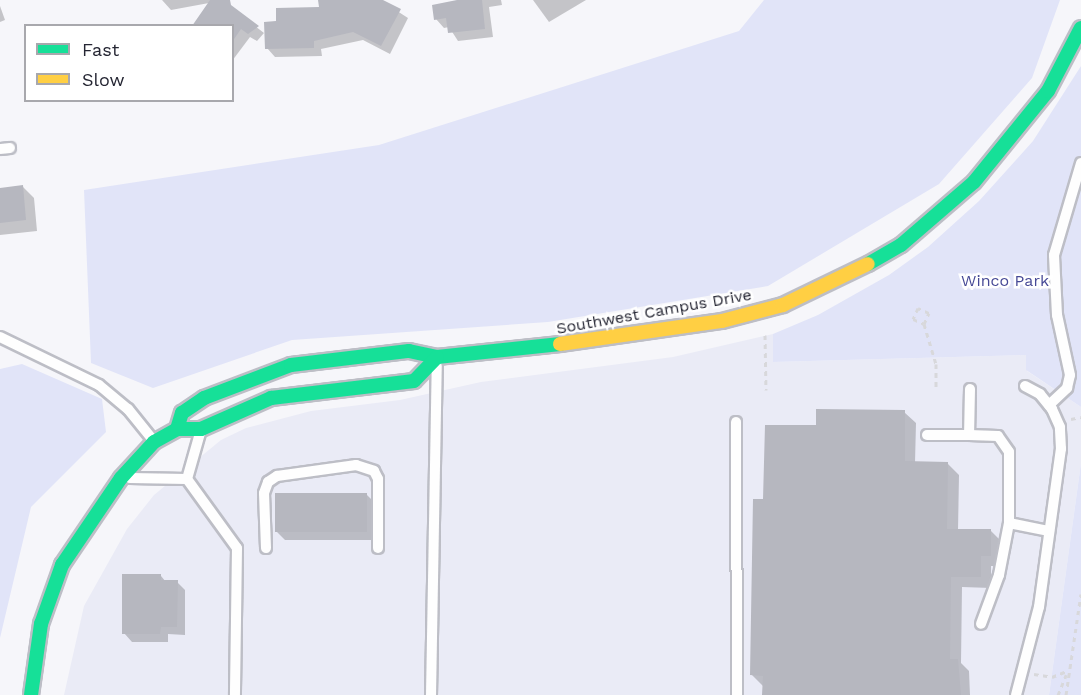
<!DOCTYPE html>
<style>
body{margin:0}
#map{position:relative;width:1081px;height:695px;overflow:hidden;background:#f6f6fa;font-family:"Work Sans",sans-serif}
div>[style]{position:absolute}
.built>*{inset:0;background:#eaebf6}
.green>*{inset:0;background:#e1e4f8}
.shadow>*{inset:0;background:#0003}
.building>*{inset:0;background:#b6b7bf;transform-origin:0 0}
.path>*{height:3px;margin-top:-1.5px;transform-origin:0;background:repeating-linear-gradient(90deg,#d8d8db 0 4.5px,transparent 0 9px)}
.roads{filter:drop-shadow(2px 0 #bdbec6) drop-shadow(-2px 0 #bdbec6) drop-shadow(0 2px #bdbec6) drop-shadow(0 -2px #bdbec6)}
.lane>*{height:10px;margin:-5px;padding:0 5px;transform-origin:5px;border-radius:5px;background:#fefefe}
.fast>*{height:14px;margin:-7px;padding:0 7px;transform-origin:7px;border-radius:7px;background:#16e098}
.slow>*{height:14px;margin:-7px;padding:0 7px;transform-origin:7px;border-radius:7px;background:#ffcf43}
span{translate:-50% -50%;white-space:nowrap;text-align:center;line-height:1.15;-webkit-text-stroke:5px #fff;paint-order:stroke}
.park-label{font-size:16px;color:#464996}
.street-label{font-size:16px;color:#252633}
.legend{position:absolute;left:24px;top:24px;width:210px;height:78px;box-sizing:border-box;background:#fff;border:2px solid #a8a8ad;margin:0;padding:8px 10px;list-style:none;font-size:18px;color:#252633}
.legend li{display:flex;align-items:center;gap:12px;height:30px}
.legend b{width:30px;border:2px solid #a8a8ad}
</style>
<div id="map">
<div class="built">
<div style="clip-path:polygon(773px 334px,773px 362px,1026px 355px,1027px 371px,1081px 407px,1081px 463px,1049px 695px,64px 695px,84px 606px,127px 529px,154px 495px,221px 440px,246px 428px,311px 411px,400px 400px,481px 382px,673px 357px)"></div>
</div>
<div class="green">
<div style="clip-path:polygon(764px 0,1060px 0,1032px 78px,939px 184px,768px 286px,548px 322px,292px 340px,153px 388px,91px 363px,84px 190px,379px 145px,739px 31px)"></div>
<div style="clip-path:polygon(1081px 66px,1081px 407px,1026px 370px,1026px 355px,773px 362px,773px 334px,818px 315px,889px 275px,928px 247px,979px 201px,1033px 141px)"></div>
<div style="clip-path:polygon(22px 364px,102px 399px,106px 432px,31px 507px,0 638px,0 369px)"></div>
<div style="clip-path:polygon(1081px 463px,1081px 695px,1049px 695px)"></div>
</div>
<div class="shadow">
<div style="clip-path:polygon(162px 0,221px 0,264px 33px,257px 41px,250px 37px,232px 61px,232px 26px,209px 3px,171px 10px)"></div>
<div style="clip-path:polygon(319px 0,380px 0,408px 18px,390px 54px,363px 40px,321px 49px,322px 56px,275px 57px,267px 48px,278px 23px,321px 8px)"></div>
<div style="clip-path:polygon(458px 0,501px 0,502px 5px,489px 7px,493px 37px,458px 41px,449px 27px,444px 28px,436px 19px)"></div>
<div style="clip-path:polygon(533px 0,586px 0,549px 22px)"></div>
<div style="clip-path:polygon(0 6px,5px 20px,0 22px)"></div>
<div style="clip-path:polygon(23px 187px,34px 198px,37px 231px,0 235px,0 189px)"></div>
<div style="clip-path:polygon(904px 412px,916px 423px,915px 463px,948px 464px,959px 475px,958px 531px,991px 531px,1002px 542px,1002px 566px,991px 566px,991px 588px,962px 587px,961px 663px,969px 671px,970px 695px,764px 695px,763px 686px,752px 675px,765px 501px,818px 427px)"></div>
<div style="clip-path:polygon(367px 495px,375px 503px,375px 540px,285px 540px,277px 532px)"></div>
<div style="clip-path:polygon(161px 576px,166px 582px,177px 582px,185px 590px,185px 635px,168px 634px,168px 642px,132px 642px,124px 633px)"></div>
</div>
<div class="building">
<div style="clip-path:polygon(210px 0,230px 0,231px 5px,259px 26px,248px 34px,241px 29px,232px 42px,232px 26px,192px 26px)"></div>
<div style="clip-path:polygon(318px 0,383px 0,401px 9px,381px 46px,353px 32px,314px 41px,314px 48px,265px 49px,264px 22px,276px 21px,276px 8px,319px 7px)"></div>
<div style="clip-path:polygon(457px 0,482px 0,485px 29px,448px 33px,446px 18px,434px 20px,432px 5px)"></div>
<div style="clip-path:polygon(23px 185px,26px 220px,0 223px,0 188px)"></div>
<div style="clip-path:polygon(816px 409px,905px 410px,905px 461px,948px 462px,947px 529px,991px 529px,991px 556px,981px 556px,981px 577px,951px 577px,950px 659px,958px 659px,961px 695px,762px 695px,763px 676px,750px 675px,753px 499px,763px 499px,765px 425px,816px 425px)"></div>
<div style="left:275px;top:493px;width:92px;height:39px"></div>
<div style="clip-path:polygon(122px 574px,161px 574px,161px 580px,178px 580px,177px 627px,161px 627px,160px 634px,122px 634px)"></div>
</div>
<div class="path">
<div style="left:924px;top:324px;width:12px;rotate:-66deg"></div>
<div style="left:929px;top:313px;width:12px;rotate:-156deg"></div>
<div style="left:918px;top:308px;width:12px;rotate:114deg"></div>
<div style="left:913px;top:319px;width:12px;rotate:24deg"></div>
<div style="left:924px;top:324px;width:42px;rotate:73.3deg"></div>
<div style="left:936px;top:364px;width:25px;rotate:90deg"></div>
<div style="left:765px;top:335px;width:55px;rotate:89deg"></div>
<div style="left:1071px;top:419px;width:10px;rotate:-11deg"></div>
<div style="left:1034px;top:674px;width:18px;rotate:9deg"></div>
<div style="left:1052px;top:677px;width:16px;rotate:-22deg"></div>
<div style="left:1058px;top:695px;width:22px;rotate:-68deg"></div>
<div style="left:1066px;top:695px;width:102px;rotate:-81.6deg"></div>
</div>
<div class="roads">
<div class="lane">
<div style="left:0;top:149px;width:10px;rotate:-6deg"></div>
<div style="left:0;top:337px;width:110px;rotate:25.9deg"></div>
<div style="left:99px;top:385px;width:38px;rotate:40deg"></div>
<div style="left:128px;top:409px;width:38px;rotate:51deg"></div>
<div style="left:970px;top:389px;width:46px;rotate:91.2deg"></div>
<div style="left:969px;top:435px;width:29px;rotate:2deg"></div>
<div style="left:998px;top:436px;width:19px;rotate:55deg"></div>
<div style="left:1009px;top:452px;width:71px;rotate:90deg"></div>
<div style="left:1009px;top:523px;width:53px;rotate:100.9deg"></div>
<div style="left:999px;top:575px;width:52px;rotate:110.2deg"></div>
<div style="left:1049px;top:405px;width:25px;rotate:-43deg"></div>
<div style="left:1067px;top:388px;width:13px;rotate:-77deg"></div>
<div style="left:1070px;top:375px;width:61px;rotate:-102.2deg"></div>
<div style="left:1057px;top:315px;width:60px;rotate:-92.9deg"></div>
<div style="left:1054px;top:255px;width:96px;rotate:-73.6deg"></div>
<div style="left:736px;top:422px;width:273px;rotate:89.8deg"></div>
<div style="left:927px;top:435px;width:42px"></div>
<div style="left:130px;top:478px;width:57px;rotate:1deg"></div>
<div style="left:187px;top:479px;width:85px;rotate:54.1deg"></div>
<div style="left:237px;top:548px;width:147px;rotate:90.8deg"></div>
<div style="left:187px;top:479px;width:48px;rotate:-74.2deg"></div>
<div style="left:1009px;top:523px;width:41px;rotate:11.3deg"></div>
<div style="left:266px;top:548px;width:55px;rotate:-92.1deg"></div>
<div style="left:264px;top:493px;width:12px;rotate:-70deg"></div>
<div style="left:268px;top:482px;width:11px;rotate:-34deg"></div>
<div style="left:277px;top:476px;width:80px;rotate:-7.9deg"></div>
<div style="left:356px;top:465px;width:19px;rotate:18deg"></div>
<div style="left:374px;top:471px;width:9px;rotate:63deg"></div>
<div style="left:378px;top:479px;width:69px;rotate:90deg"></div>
<div style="left:431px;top:695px;width:329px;rotate:-89deg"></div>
<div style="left:1016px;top:695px;width:91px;rotate:-75.4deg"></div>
<div style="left:1039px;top:607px;width:160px;rotate:-82.1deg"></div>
<div style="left:1061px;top:449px;width:22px;rotate:-93deg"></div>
<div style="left:1060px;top:427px;width:20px;rotate:-114deg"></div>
<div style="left:1052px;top:409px;width:19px;rotate:-129deg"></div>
<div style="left:1040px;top:394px;width:17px;rotate:-152deg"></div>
</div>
<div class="fast">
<div style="left:868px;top:264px;width:38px;rotate:-30deg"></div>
<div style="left:901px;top:245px;width:96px;rotate:-40.8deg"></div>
<div style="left:974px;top:182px;width:117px;rotate:-50.9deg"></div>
<div style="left:1048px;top:91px;width:71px;rotate:-62.4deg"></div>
<div style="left:177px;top:429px;width:17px;rotate:-73deg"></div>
<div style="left:182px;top:413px;width:27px;rotate:-34deg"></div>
<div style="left:204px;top:398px;width:93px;rotate:-20.8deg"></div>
<div style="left:291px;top:365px;width:119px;rotate:-6.8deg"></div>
<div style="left:409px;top:351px;width:29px;rotate:12deg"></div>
<div style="left:437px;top:357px;width:124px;rotate:-6deg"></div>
<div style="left:31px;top:695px;width:72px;rotate:-82deg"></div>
<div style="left:41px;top:624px;width:63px;rotate:-70.4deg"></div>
<div style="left:62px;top:565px;width:105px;rotate:-55.9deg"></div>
<div style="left:121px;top:478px;width:49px;rotate:-47.5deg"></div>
<div style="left:154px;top:442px;width:26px;rotate:-29deg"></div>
<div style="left:177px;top:429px;width:24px"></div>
<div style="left:201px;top:429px;width:77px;rotate:-23.9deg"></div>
<div style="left:271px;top:398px;width:144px;rotate:-6.8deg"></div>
<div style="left:414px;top:381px;width:33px;rotate:-46deg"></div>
</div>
<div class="slow">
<div style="left:560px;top:344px;width:164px;rotate:-8.1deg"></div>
<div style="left:722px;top:321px;width:63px;rotate:-14.7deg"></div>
<div style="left:783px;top:305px;width:94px;rotate:-25.8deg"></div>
</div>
</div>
<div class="park-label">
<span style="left:1005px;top:281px">Winco Park</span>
</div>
<div class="street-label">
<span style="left:654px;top:312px;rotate:-10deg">Southwest Campus Drive</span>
</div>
<ul class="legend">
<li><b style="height:8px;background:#16e098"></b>Fast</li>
<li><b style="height:8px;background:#ffcf43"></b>Slow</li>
</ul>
</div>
